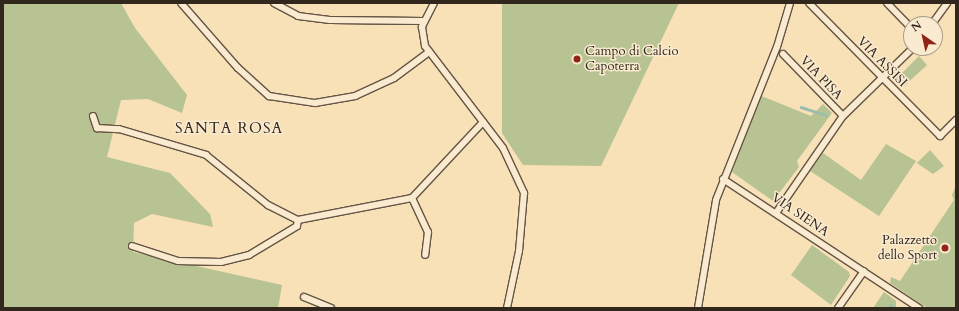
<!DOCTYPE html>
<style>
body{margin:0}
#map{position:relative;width:959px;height:311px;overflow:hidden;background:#f8e0b7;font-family:Cardo,serif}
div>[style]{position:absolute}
.green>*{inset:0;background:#b7c393}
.stream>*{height:2.5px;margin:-1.25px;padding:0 1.25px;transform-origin:1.25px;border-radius:1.25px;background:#9dbdac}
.roads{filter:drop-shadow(1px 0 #635544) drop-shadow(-1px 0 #635544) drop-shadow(0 1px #635544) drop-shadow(0 -1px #635544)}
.minor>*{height:6px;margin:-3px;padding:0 3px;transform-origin:3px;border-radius:3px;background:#faebd0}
.dots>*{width:11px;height:11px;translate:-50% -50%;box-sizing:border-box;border:2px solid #faebd0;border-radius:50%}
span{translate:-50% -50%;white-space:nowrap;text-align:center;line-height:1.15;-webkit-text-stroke:3px #faebd0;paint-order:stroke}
.poi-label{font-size:13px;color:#31271d}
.left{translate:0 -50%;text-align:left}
.right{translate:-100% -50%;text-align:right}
.street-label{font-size:13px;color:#31271d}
.quarter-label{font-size:15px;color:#31271d;letter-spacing:1px}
.frame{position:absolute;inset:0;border:4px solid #31271d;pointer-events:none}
.north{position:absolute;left:903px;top:16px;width:40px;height:40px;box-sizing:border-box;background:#faebd0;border:1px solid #aa9d88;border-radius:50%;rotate:326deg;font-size:11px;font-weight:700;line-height:16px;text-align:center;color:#31271d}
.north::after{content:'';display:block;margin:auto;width:14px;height:18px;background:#8f2418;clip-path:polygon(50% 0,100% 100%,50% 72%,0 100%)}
</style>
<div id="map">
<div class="green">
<div style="clip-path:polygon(3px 3px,121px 3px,135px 28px,187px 95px,182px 113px,148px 99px,121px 100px,107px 157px,170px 173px,210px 214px,213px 227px,152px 214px,134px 223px,133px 252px,282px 285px,278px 308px,3px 308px)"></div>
<div style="clip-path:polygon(502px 3px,679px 3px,601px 166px,523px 165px,502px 133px)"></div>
<div style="clip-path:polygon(919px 56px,927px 65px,902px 88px,891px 76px,896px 71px,900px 75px)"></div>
<div style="clip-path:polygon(759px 95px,811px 116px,823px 104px,832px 113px,797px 161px,799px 167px,773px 201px,732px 172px)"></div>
<div style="clip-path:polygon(886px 144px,916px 161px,879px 216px,810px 171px,823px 153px,861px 180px)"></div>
<div style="clip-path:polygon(930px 150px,944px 166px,933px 174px,917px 163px)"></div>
<div style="clip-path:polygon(956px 185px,956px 308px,927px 308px,890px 283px,891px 277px,900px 281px,954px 200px,952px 195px)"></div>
<div style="clip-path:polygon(812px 245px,849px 272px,850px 276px,831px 305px,791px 275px)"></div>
<div style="clip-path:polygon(884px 292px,896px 301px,896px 308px,873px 308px)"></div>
</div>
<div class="stream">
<div style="left:801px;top:107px;width:26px;rotate:18deg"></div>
<div style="left:891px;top:305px;width:3px;rotate:72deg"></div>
</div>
<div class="roads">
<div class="minor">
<div style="left:181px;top:3px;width:86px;rotate:48.8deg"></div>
<div style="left:238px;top:68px;width:42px;rotate:42.1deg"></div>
<div style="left:269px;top:96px;width:47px;rotate:8.7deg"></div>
<div style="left:315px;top:103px;width:41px;rotate:-9.9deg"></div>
<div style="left:355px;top:96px;width:43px;rotate:-24.8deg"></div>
<div style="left:394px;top:78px;width:44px;rotate:-36.6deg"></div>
<div style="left:274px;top:3px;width:27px;rotate:28deg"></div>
<div style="left:298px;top:16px;width:32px;rotate:7deg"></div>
<div style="left:330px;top:20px;width:94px;rotate:0.6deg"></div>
<div style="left:434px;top:3px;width:27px;rotate:117deg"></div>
<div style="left:422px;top:27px;width:19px;rotate:81deg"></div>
<div style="left:425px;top:46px;width:128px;rotate:52.6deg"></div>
<div style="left:503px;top:148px;width:50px;rotate:65deg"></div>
<div style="left:524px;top:193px;width:58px;rotate:94.9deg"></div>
<div style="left:519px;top:251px;width:58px;rotate:101.9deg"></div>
<div style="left:809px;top:3px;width:187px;rotate:45.4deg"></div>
<div style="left:940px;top:136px;width:23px;rotate:-45deg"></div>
<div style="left:887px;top:3px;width:35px;rotate:46deg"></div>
<div style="left:932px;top:24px;width:26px;rotate:-54deg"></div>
<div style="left:783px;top:54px;width:86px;rotate:45.9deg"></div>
<div style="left:93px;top:116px;width:13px;rotate:72deg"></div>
<div style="left:97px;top:128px;width:22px;rotate:3deg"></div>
<div style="left:119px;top:129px;width:91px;rotate:16.6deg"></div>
<div style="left:206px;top:155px;width:80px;rotate:38.9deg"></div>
<div style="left:268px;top:205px;width:34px;rotate:27deg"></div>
<div style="left:298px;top:220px;width:116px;rotate:-10.9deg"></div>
<div style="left:412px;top:198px;width:104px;rotate:-46.9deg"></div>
<div style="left:723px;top:179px;width:235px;rotate:33.4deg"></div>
<div style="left:412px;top:198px;width:38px;rotate:65deg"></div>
<div style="left:428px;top:232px;width:23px;rotate:97deg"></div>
<div style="left:776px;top:213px;width:118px;rotate:-55.4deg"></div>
<div style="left:843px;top:116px;width:98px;rotate:-44.2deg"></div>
<div style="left:132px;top:246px;width:48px;rotate:18.1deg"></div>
<div style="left:178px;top:261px;width:43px;rotate:1.3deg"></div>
<div style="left:221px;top:262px;width:29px;rotate:-14deg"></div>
<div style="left:249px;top:255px;width:56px;rotate:-31.1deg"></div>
<div style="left:297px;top:226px;width:6px;rotate:-81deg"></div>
<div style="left:304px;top:297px;width:29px;rotate:22deg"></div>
<div style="left:698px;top:308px;width:109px;rotate:-80.5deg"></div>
<div style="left:716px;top:200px;width:165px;rotate:-68.3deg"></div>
<div style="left:777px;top:47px;width:46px;rotate:-73.5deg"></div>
<div style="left:838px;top:308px;width:45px;rotate:-54.9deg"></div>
</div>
</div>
<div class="dots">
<div style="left:577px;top:59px;background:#8f2418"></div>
<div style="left:945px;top:248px;background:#8f2418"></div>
</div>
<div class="poi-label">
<span class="left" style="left:585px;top:59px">Campo di Calcio<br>Capoterra</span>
<span class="right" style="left:937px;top:248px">Palazzetto<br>dello Sport</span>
</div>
<div class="street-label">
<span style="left:882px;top:62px;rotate:45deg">VIA ASSISI</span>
<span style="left:821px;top:78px;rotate:46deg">VIA PISA</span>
<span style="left:800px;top:215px;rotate:34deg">VIA SIENA</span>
</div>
<div class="quarter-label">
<span style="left:229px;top:129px">SANTA ROSA</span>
</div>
<div class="frame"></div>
<div class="north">N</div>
</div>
